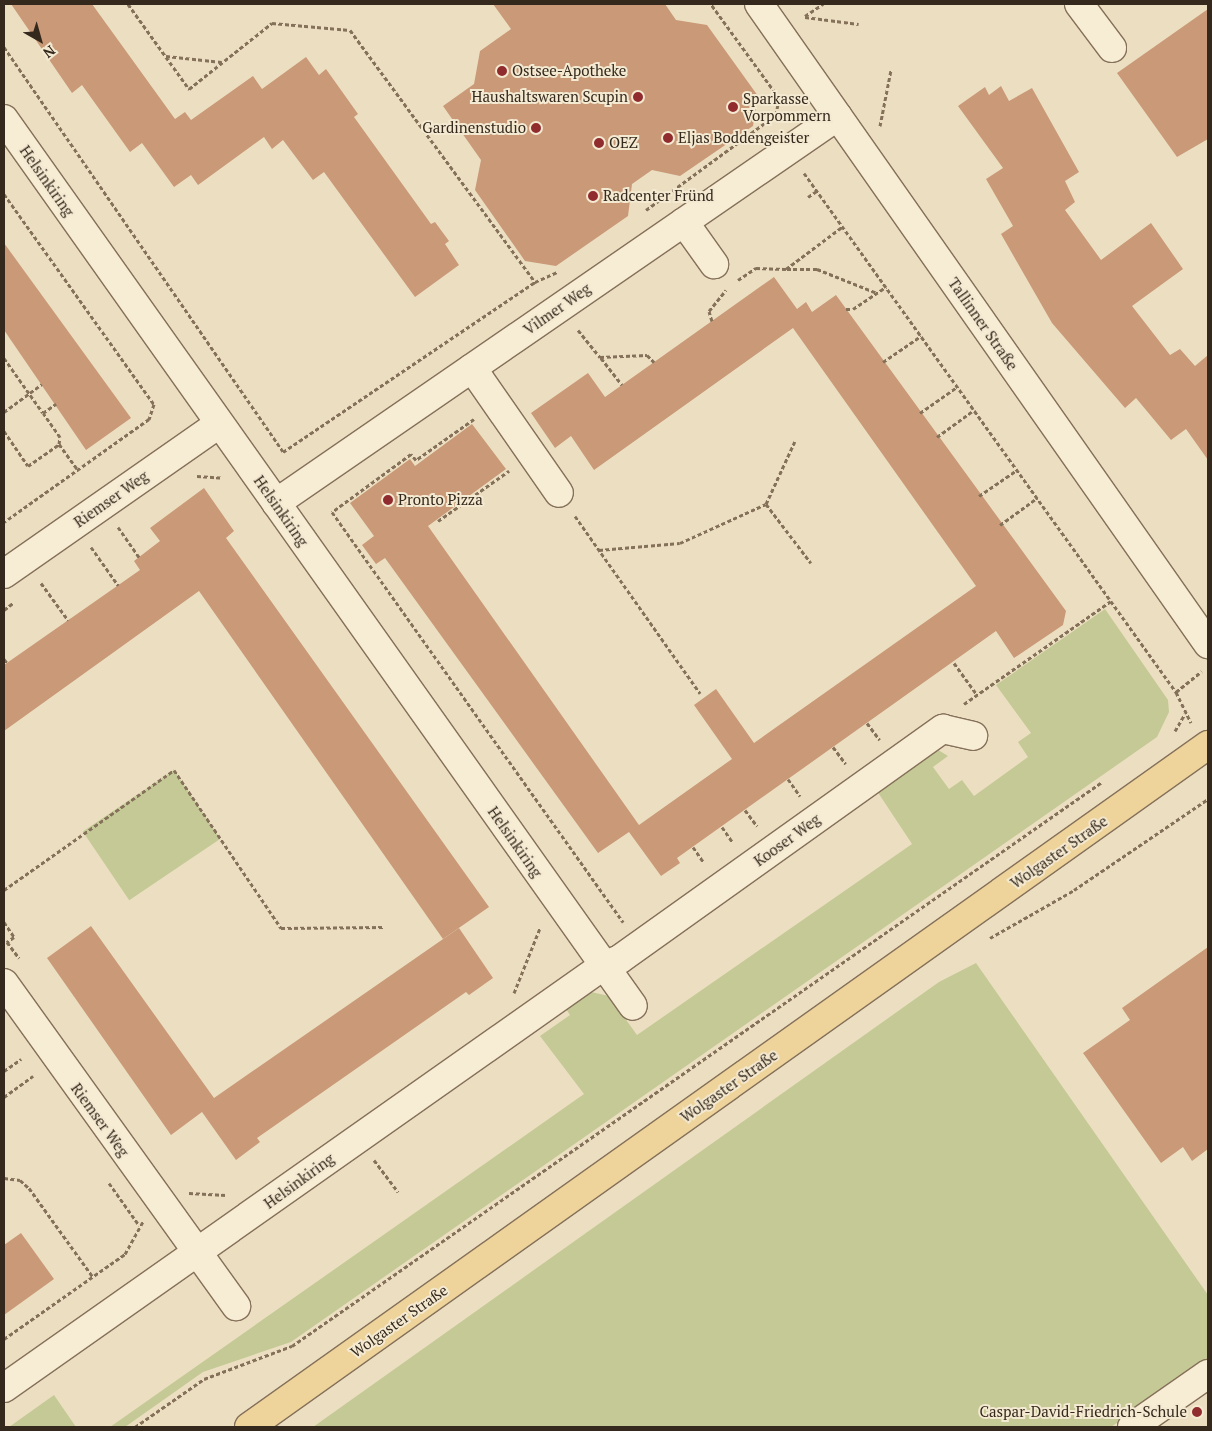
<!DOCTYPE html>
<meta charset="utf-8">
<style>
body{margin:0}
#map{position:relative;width:1212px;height:1431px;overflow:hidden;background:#ecdfc1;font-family:"PT Serif",serif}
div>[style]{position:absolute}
.green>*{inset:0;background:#c4c996;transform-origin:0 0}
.building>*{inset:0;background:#c99978}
.path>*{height:3px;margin-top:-1.5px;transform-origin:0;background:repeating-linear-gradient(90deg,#85705a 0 4px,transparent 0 6.5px)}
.roads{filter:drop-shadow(1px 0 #85705a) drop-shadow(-1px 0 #85705a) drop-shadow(0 1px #85705a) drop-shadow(0 -1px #85705a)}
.minor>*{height:28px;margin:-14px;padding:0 14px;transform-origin:14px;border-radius:14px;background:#f7ecd4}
.major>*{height:28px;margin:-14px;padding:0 14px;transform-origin:14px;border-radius:14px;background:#eed39a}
.dots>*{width:14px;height:14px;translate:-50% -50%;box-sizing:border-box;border:2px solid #f4e9d1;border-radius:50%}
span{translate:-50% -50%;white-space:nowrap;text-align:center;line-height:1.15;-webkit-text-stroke:4px #f4e9d1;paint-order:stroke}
.poi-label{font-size:15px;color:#35291d}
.left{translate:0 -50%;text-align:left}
.right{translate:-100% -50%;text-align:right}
.street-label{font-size:15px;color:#35291d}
.frame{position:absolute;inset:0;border:5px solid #35291d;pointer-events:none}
.north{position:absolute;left:15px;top:15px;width:50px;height:50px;-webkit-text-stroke:4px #f4e9d1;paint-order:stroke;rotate:142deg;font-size:14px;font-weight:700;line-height:20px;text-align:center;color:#35291d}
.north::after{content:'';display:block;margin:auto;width:18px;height:22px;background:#35291d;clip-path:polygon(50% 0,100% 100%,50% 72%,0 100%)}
</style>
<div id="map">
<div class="green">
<div style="clip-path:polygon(1105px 609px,1168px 700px,1169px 712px,1157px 737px,291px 1342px,203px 1372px,125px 1427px,110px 1427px,584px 1094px,540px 1036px,570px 1015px,564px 1006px,591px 992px,609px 996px,637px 1035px,912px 844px,875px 788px,935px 748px,948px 756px,933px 767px,949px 789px,962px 780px,974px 796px,1028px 757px,1018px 742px,1031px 733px,996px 685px)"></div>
<div style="left:174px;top:770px;width:83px;height:110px;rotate:56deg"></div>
<div style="clip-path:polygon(976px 963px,1208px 1295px,1208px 1360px,1111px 1427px,313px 1427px,939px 982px)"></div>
<div style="clip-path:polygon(54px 1395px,76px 1427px,9px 1427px)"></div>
</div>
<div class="building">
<div style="clip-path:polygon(11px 4px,92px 4px,175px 119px,185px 112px,191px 120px,253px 76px,262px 89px,306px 57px,319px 75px,326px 69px,358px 114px,354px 117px,431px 224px,435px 222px,449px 241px,445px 244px,459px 265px,415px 297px,324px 172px,313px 180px,283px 140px,272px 149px,264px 137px,198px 185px,191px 175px,174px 187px,142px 143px,130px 152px,82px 85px,72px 93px)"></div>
<div style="clip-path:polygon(493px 4px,665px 4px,676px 20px,707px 25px,758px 96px,753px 126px,680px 176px,652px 170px,632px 184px,628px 216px,556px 266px,525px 261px,475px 190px,481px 160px,443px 106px,474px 84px,480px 51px,511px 29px)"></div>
<div style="clip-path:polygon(1208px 9px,1208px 139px,1177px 157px,1117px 73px)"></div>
<div style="clip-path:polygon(1001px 86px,1009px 101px,1032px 88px,1079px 172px,1065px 181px,1075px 202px,1065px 210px,1101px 260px,1151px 223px,1183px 269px,1132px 306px,1170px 355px,1180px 349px,1195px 366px,1208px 355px,1208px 460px,1186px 429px,1171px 440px,1136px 398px,1125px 408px,1052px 323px,1001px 234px,1013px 226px,986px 179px,1003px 168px,958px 106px,985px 87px,989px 95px)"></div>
<div style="clip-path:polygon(4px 243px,131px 418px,86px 450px,4px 330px)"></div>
<div style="clip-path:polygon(774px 277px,797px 309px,806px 302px,812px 312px,836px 295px,1066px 611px,1063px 625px,1014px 658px,996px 631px,677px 858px,680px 863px,661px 876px,629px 832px,598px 853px,385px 558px,376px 564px,362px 545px,374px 536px,350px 503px,410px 459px,415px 466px,472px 424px,506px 469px,428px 526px,639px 825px,732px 759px,694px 705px,716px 689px,754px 743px,976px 586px,793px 328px,594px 470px,571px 436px,555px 448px,531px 413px,588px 373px,605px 397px)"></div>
<div style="clip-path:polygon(204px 488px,234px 531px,226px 538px,489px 907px,443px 939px,199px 591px,4px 731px,4px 665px,140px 570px,134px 561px,160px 541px,150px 528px)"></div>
<div style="clip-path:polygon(91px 926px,214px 1098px,459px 928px,493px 978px,469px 995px,466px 992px,257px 1138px,260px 1142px,236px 1160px,202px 1112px,171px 1135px,47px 958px)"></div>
<div style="clip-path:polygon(1208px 947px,1208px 1149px,1192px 1161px,1183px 1147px,1161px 1163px,1083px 1053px,1130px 1020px,1122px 1008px)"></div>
<div style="clip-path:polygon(21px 1233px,54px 1279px,4px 1315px,4px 1245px)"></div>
</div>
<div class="path">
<div style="left:128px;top:4px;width:105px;rotate:54.3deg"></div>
<div style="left:189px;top:89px;width:106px;rotate:-38.5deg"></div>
<div style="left:272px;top:23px;width:78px;rotate:5.1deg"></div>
<div style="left:350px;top:30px;width:314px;rotate:53.7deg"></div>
<div style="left:805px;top:16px;width:22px;rotate:-34deg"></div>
<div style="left:805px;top:17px;width:54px;rotate:7.4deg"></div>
<div style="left:4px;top:47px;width:492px;rotate:55.4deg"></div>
<div style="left:283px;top:452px;width:304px;rotate:-34deg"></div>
<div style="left:535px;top:282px;width:24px;rotate:-24deg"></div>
<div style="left:166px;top:56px;width:56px;rotate:6.1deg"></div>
<div style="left:880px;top:126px;width:57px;rotate:-78.9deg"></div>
<div style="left:804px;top:173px;width:639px;rotate:54.37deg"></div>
<div style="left:1176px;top:692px;width:34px;rotate:64deg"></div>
<div style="left:4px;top:194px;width:258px;rotate:54.5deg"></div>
<div style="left:154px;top:404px;width:16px;rotate:108deg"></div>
<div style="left:149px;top:419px;width:178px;rotate:144.6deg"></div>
<div style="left:808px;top:197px;width:11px;rotate:-34deg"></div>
<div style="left:646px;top:210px;width:161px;rotate:-36.2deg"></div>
<div style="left:776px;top:115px;width:17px;rotate:-80deg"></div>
<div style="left:779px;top:98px;width:116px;rotate:-125.9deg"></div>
<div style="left:787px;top:269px;width:30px"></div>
<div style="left:817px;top:269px;width:65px;rotate:21.8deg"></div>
<div style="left:738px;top:280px;width:22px;rotate:-34deg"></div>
<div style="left:756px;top:268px;width:30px;rotate:2deg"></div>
<div style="left:786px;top:269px;width:70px;rotate:-36.9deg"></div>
<div style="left:846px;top:309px;width:7px"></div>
<div style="left:853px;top:309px;width:40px;rotate:-34deg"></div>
<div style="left:712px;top:321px;width:10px;rotate:-107deg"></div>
<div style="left:709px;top:311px;width:27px;rotate:-51deg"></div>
<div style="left:578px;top:330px;width:35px;rotate:51deg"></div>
<div style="left:600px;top:357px;width:47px;rotate:-2.4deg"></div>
<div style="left:647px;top:355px;width:10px;rotate:45deg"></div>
<div style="left:4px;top:358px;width:67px;rotate:54.7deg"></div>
<div style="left:601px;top:358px;width:34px;rotate:52deg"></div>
<div style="left:883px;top:362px;width:46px;rotate:-34.4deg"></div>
<div style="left:4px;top:412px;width:47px;rotate:-36.4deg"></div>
<div style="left:920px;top:413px;width:45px;rotate:-35.1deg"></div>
<div style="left:474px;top:419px;width:71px;rotate:144.7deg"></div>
<div style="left:416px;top:460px;width:8px;rotate:-130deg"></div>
<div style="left:411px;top:454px;width:98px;rotate:143.7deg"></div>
<div style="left:332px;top:512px;width:503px;rotate:54.63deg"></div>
<div style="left:4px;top:431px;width:42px;rotate:55.6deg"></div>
<div style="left:28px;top:466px;width:38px;rotate:-35deg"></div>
<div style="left:59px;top:444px;width:7px;rotate:-82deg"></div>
<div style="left:60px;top:437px;width:29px;rotate:-125deg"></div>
<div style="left:43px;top:413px;width:16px;rotate:-35deg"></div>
<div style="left:937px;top:437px;width:46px;rotate:-36.1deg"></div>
<div style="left:59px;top:444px;width:32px;rotate:54deg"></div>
<div style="left:197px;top:476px;width:26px;rotate:4deg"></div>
<div style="left:979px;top:496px;width:46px;rotate:-34.4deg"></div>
<div style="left:766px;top:504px;width:69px;rotate:-65.3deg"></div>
<div style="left:575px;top:516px;width:217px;rotate:54.8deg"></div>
<div style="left:438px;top:521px;width:87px;rotate:-35.2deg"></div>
<div style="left:1000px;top:525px;width:46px;rotate:-36.1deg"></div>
<div style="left:118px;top:527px;width:37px;rotate:55deg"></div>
<div style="left:91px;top:547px;width:47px;rotate:54.6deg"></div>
<div style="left:599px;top:550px;width:81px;rotate:-4.9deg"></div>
<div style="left:680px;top:543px;width:94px;rotate:-24.4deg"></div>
<div style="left:766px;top:504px;width:74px;rotate:52.7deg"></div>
<div style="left:41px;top:583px;width:46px;rotate:53.9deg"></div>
<div style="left:4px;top:610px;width:11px;rotate:-38deg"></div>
<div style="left:4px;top:659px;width:5px;rotate:53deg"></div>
<div style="left:954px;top:663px;width:39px;rotate:54deg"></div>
<div style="left:1176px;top:692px;width:33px;rotate:-39deg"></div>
<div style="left:964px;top:704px;width:179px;rotate:-35deg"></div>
<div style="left:867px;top:723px;width:21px;rotate:53deg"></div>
<div style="left:1175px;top:731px;width:20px;rotate:-60deg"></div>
<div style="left:833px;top:747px;width:21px;rotate:53deg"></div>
<div style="left:788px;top:779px;width:21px;rotate:55deg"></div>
<div style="left:745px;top:810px;width:20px;rotate:53deg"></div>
<div style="left:722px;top:827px;width:19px;rotate:55deg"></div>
<div style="left:693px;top:847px;width:19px;rotate:55deg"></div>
<div style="left:4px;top:890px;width:208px;rotate:-35.2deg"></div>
<div style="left:174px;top:770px;width:191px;rotate:55.9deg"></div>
<div style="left:281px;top:928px;width:104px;rotate:-0.6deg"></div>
<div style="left:4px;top:922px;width:18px;rotate:56deg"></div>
<div style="left:14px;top:937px;width:9px;rotate:144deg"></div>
<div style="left:7px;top:942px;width:20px;rotate:53deg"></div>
<div style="left:990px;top:938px;width:97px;rotate:-29.7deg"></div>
<div style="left:1074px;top:890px;width:162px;rotate:-34.2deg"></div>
<div style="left:514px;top:993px;width:70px;rotate:-68.2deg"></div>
<div style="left:4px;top:1071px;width:21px;rotate:-35deg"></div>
<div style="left:4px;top:1097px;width:36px;rotate:-36deg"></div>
<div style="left:374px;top:1160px;width:40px;rotate:53deg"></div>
<div style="left:4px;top:1178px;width:16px;rotate:7deg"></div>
<div style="left:20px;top:1180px;width:12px;rotate:42deg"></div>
<div style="left:29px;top:1188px;width:110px;rotate:54.3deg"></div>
<div style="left:109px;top:1183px;width:52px;rotate:54.5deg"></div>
<div style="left:189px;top:1193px;width:37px;rotate:3deg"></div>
<div style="left:4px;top:1339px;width:148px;rotate:-35.1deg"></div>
<div style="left:125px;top:1254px;width:37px;rotate:-61deg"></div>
<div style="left:135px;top:1427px;width:84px;rotate:-34.8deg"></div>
<div style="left:204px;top:1379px;width:94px;rotate:-20.6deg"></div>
<div style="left:292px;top:1346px;width:987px;rotate:-34.85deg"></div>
</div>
<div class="roads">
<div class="minor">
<div style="left:759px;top:4px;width:782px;rotate:54.95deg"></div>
<div style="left:1079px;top:4px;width:55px;rotate:53.1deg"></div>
<div style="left:4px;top:119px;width:1087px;rotate:54.66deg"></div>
<div style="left:684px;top:222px;width:52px;rotate:54.5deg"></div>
<div style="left:472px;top:368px;width:152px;rotate:55.2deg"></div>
<div style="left:276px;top:503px;width:682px;rotate:-34.55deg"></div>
<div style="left:4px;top:574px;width:262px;rotate:-34.9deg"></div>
<div style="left:4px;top:983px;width:398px;rotate:54.3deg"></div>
<div style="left:4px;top:1388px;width:733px;rotate:-35.16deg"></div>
<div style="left:603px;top:966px;width:18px;rotate:-22deg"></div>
<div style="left:620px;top:959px;width:397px;rotate:-35.5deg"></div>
<div style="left:943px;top:729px;width:31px;rotate:13deg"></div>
<div style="left:1132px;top:1427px;width:93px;rotate:-34.9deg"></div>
</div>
<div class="major">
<div style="left:249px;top:1427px;width:1177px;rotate:-35.42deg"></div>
</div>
</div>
<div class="dots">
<div style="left:502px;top:71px;background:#912c2e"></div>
<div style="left:638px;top:97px;background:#912c2e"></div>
<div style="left:733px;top:107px;background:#912c2e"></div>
<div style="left:536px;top:128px;background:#912c2e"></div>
<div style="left:668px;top:138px;background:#912c2e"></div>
<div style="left:599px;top:143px;background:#912c2e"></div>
<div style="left:593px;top:196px;background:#912c2e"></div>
<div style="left:388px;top:500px;background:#912c2e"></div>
<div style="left:1197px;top:1412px;background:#912c2e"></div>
</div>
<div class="poi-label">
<span class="left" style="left:512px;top:71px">Ostsee-Apotheke</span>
<span class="right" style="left:628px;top:97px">Haushaltswaren Scupin</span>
<span class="left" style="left:743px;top:107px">Sparkasse<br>Vorpommern</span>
<span class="right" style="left:526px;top:128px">Gardinenstudio</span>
<span class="left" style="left:678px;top:138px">Eljas Boddengeister</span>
<span class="left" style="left:609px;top:143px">OEZ</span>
<span class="left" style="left:603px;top:196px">Radcenter Fründ</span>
<span class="left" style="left:398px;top:500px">Pronto Pizza</span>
<span class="right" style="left:1187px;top:1412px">Caspar-David-Friedrich-Schule</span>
</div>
<div class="street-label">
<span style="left:47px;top:181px;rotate:55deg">Helsinkiring</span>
<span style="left:557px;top:309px;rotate:-35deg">Vilmer Weg</span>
<span style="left:983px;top:324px;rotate:55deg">Tallinner Straße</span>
<span style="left:111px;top:499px;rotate:-35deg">Riemser Weg</span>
<span style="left:281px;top:511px;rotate:55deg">Helsinkiring</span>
<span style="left:787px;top:840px;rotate:-36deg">Kooser Weg</span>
<span style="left:515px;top:842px;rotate:55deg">Helsinkiring</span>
<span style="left:1059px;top:852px;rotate:-35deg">Wolgaster Straße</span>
<span style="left:729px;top:1086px;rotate:-35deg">Wolgaster Straße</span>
<span style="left:100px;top:1120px;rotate:54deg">Riemser Weg</span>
<span style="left:299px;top:1181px;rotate:-36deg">Helsinkiring</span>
<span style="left:399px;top:1321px;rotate:-35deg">Wolgaster Straße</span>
</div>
<div class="frame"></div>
<div class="north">N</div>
</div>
